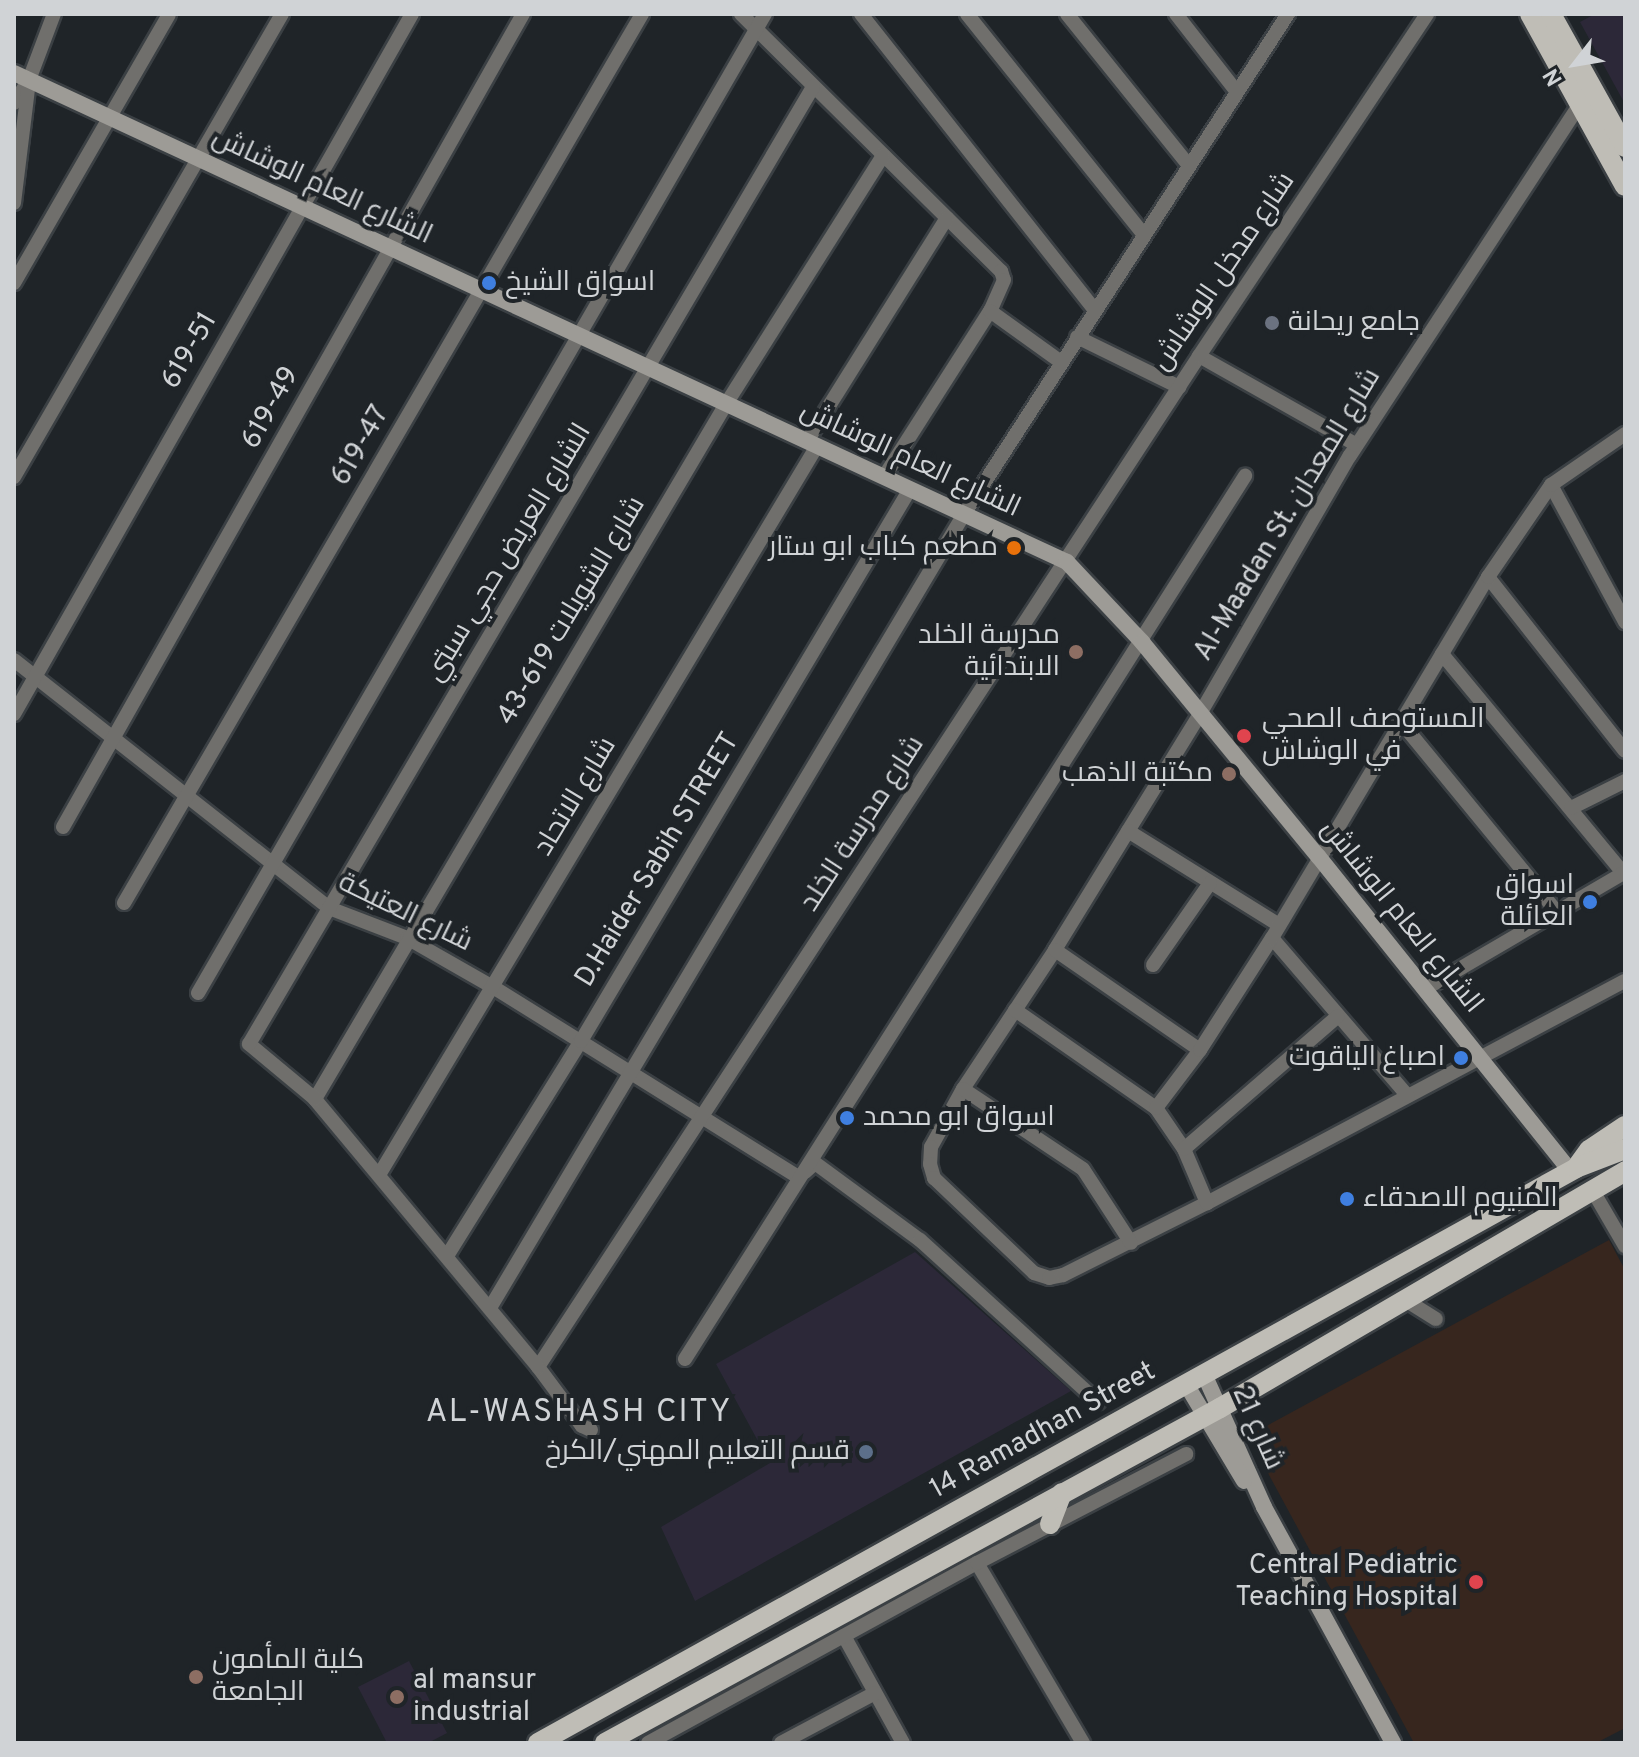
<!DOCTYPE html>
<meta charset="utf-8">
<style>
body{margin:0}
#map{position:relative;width:1639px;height:1757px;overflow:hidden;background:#1f2428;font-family:Overpass,Cairo,sans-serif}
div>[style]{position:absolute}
.education>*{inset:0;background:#2c2838}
.medical>*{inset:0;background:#37261e}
.roads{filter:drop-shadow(2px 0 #3b4044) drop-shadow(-2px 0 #3b4044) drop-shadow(0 2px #3b4044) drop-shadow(0 -2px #3b4044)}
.street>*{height:14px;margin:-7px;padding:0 7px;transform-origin:7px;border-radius:7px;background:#706f6c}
.secondary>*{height:16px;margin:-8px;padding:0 8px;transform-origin:8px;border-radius:8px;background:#9d9b96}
.primary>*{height:20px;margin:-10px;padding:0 10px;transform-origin:10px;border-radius:10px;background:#bfbdb6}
.dots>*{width:22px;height:22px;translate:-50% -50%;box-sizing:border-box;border:4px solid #1f2428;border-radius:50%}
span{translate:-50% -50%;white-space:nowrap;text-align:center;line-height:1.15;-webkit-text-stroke:8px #1f2428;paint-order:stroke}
.street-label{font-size:28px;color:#d0d3d6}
.poi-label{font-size:28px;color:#d0d3d6}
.left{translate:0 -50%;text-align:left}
.right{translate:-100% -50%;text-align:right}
.quarter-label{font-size:32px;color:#d0d3d6;letter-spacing:2px}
.frame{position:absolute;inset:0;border:16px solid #d0d3d6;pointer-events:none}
.north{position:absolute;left:1535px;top:24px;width:80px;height:80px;-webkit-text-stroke:6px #1f2428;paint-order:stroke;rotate:239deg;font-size:22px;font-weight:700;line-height:32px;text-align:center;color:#d0d3d6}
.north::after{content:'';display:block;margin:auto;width:28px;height:36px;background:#d0d3d6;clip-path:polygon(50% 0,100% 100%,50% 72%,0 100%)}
</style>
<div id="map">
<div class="education">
<div style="clip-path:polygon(1595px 14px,1625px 14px,1625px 104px,1580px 22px)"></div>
<div style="clip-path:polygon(915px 1252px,1071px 1391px,695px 1601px,661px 1527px,770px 1463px,716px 1364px)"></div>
<div style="clip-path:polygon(409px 1661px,447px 1733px,428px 1743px,387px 1743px,358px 1687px)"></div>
</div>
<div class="medical">
<div style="clip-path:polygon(1609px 1240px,1625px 1270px,1625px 1728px,1596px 1743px,1414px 1743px,1248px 1436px)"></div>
</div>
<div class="roads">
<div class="street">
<div style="left:741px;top:14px;width:366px;rotate:44.7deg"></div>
<div style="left:1001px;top:271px;width:9px;rotate:72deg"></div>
<div style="left:1004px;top:280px;width:34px;rotate:114deg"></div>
<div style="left:990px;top:311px;width:197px;rotate:122.6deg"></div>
<div style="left:861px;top:14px;width:377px;rotate:51.7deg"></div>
<div style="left:967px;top:14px;width:283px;rotate:51.3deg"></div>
<div style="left:1067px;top:14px;width:195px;rotate:51.2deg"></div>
<div style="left:1176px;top:14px;width:99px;rotate:52deg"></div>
<div style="left:14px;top:103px;width:27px;rotate:-57deg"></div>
<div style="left:29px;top:80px;width:71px;rotate:-69.3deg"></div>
<div style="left:1580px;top:104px;width:420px;rotate:123.2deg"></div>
<div style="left:1350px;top:455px;width:299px;rotate:120.1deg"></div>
<div style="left:1200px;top:714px;width:277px;rotate:121.6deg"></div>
<div style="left:1055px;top:950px;width:167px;rotate:123.5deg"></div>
<div style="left:963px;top:1089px;width:66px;rotate:118.9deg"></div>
<div style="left:931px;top:1147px;width:17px;rotate:93deg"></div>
<div style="left:930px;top:1164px;width:15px;rotate:74deg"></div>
<div style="left:934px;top:1178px;width:138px;rotate:43.5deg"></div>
<div style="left:1034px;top:1273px;width:16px;rotate:18deg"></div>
<div style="left:1049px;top:1278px;width:14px;rotate:-12deg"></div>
<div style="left:1063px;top:1275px;width:161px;rotate:-26.6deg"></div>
<div style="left:1207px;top:1203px;width:473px;rotate:-28deg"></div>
<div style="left:14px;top:203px;width:124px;rotate:-83deg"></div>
<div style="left:14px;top:283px;width:310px;rotate:-60deg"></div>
<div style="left:990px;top:311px;width:87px;rotate:35.7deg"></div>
<div style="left:1077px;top:337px;width:114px;rotate:26.1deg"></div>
<div style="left:1199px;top:356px;width:181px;rotate:29.4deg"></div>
<div style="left:807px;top:441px;width:263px;rotate:-57.9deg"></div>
<div style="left:14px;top:477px;width:535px;rotate:-59.94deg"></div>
<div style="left:1551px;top:485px;width:156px;rotate:61.6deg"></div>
<div style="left:1488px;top:577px;width:221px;rotate:51.8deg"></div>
<div style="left:1442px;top:654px;width:284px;rotate:50.4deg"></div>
<div style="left:14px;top:660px;width:401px;rotate:38.2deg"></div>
<div style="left:329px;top:908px;width:84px;rotate:21deg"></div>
<div style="left:407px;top:938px;width:99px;rotate:29.7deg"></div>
<div style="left:493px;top:987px;width:359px;rotate:31.9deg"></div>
<div style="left:14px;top:714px;width:805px;rotate:-60.38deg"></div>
<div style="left:1400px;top:721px;width:244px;rotate:50.6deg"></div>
<div style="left:1571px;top:808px;width:60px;rotate:-26.6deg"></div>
<div style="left:63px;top:827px;width:934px;rotate:-60.5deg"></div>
<div style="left:1128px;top:831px;width:178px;rotate:31.9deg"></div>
<div style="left:124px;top:903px;width:1029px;rotate:-59.77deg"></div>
<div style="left:1272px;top:938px;width:208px;rotate:49.3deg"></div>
<div style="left:1055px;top:950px;width:176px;rotate:34.6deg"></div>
<div style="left:1153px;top:965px;width:100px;rotate:-55.2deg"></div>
<div style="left:1425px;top:989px;width:232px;rotate:-30.3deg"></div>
<div style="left:198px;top:993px;width:1131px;rotate:-59.92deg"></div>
<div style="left:1015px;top:1010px;width:172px;rotate:34.8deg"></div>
<div style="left:1156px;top:1108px;width:50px;rotate:55.7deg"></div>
<div style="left:1184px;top:1149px;width:59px;rotate:66.9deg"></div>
<div style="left:963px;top:1089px;width:144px;rotate:33.7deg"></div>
<div style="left:1083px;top:1169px;width:88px;rotate:57deg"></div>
<div style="left:315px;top:1099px;width:807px;rotate:-59.4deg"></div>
<div style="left:726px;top:404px;width:294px;rotate:-57.7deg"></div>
<div style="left:1156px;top:1108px;width:73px;rotate:-52.8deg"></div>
<div style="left:1200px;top:1050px;width:133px;rotate:-57.3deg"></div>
<div style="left:1272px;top:938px;width:421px;rotate:-59.1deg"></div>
<div style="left:1488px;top:577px;width:112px;rotate:-55.6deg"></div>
<div style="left:1551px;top:485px;width:90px;rotate:-34.6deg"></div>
<div style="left:1184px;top:1149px;width:203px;rotate:-40.8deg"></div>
<div style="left:805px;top:1172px;width:13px;rotate:-42deg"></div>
<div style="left:815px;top:1163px;width:130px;rotate:36.3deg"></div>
<div style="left:920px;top:1240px;width:241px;rotate:42.3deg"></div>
<div style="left:379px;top:1175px;width:850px;rotate:-59deg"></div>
<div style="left:1593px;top:1191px;width:64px;rotate:59.8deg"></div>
<div style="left:447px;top:1256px;width:253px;rotate:-58.1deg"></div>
<div style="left:581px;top:1041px;width:643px;rotate:-59.2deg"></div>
<div style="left:1407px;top:1301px;width:34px;rotate:32deg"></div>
<div style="left:490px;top:1308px;width:925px;rotate:-59.16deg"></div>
<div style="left:964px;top:514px;width:596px;rotate:-57.06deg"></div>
<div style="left:685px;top:1359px;width:1046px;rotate:-57.62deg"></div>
<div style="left:538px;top:1367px;width:1208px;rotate:-56.82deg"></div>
<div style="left:1199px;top:356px;width:411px;rotate:-56.3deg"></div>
<div style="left:591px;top:1430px;width:10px;rotate:-156deg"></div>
<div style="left:582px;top:1426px;width:74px;rotate:-126.7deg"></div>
<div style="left:538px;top:1367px;width:349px;rotate:-129.8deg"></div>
<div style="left:315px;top:1099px;width:86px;rotate:-140.2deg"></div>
<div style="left:249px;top:1044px;width:1111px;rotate:-59.49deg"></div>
<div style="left:977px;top:1563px;width:209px;rotate:59.5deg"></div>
<div style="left:844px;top:1636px;width:122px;rotate:61.1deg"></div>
<div style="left:648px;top:1743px;width:375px;rotate:-28.7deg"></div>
<div style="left:977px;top:1563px;width:236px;rotate:-27.5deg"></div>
<div style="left:781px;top:1743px;width:106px;rotate:-28deg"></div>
</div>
<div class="secondary">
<div style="left:14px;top:73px;width:1161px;rotate:24.91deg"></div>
<div style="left:1067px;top:562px;width:110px;rotate:46.8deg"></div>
<div style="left:1142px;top:642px;width:277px;rotate:50.6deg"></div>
<div style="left:1318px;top:856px;width:403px;rotate:51.3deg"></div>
<div style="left:1204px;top:1374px;width:146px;rotate:65.7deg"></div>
<div style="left:1264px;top:1507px;width:269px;rotate:61.3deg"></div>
<div style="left:1186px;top:1384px;width:113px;rotate:59.1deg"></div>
</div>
<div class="primary">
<div style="left:1530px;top:14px;width:196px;rotate:61.1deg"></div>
<div style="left:1551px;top:14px;width:152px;rotate:60.9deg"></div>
<div style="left:1579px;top:1164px;width:17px;rotate:-54deg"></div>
<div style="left:1589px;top:1150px;width:43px;rotate:-33.7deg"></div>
<div style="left:1050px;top:1524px;width:33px;rotate:-69deg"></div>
<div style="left:538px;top:1743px;width:1187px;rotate:-28.98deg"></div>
<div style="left:1576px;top:1168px;width:53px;rotate:-21.2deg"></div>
<div style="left:605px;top:1743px;width:700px;rotate:-28.58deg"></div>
<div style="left:1220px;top:1408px;width:469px;rotate:-30.3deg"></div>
</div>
</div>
<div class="dots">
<div style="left:489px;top:283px;background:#3f7fe0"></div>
<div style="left:1272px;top:323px;background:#6b7280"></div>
<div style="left:1014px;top:548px;background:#e8710a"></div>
<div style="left:1076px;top:652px;background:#8d6e63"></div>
<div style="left:1244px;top:736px;background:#e0444e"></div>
<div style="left:1229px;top:774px;background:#8d6e63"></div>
<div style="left:1590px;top:902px;background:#3f7fe0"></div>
<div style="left:1461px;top:1058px;background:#3f7fe0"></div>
<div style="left:847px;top:1118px;background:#3f7fe0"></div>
<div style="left:1347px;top:1199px;background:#3f7fe0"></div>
<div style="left:866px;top:1452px;background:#5c6f8a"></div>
<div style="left:1476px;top:1582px;background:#e0444e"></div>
<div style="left:196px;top:1677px;background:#8d6e63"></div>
<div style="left:397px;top:1697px;background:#8d6e63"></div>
</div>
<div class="street-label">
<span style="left:322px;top:187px;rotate:25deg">الشارع العام الوشاش</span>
<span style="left:1224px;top:272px;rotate:-56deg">شارع مدخل الوشاش</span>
<span style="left:190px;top:351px;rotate:-60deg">619-51</span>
<span style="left:271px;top:408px;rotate:-61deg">619-49</span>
<span style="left:361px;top:446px;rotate:-60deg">619-47</span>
<span style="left:910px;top:460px;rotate:25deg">الشارع العام الوشاش</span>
<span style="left:1288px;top:515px;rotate:-59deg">Al-Maadan St. شارع المعدان</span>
<span style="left:509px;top:553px;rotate:-59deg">الشارع العريض حجي سبتي</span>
<span style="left:572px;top:611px;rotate:-59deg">شارع الشويلات 619-43</span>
<span style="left:576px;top:797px;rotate:-59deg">شارع الاتحاد</span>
<span style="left:863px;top:824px;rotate:-57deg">شارع مدرسة الخلد</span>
<span style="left:658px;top:860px;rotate:-59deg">D.Haider Sabih STREET</span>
<span style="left:405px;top:913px;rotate:26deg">شارع العتيکة</span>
<span style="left:1401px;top:917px;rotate:51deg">الشارع العام الوشاش</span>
<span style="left:1257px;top:1428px;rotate:66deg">شارع 21</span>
<span style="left:1043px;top:1431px;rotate:-29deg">14 Ramadhan Street</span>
</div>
<div class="poi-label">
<span class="left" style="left:505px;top:283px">اسواق الشيخ</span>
<span class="left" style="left:1288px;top:323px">جامع ريحانة</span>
<span class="right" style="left:998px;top:548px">مطعم كباب ابو ستار</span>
<span class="right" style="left:1060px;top:652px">مدرسة الخلد<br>الابتدائية</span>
<span class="left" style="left:1262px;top:736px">المستوصف الصحي<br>في الوشاش</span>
<span class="right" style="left:1213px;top:774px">مكتبة الذهب</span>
<span class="right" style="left:1574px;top:902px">اسواق<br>العائلة</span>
<span class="right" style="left:1445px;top:1058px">اصباغ الياقوت</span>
<span class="left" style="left:863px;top:1118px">اسواق ابو محمد</span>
<span class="left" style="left:1363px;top:1199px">المنيوم الاصدقاء</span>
<span class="right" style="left:850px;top:1452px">قسم التعليم المهني/الكرخ</span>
<span class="right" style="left:1458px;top:1582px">Central Pediatric<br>Teaching Hospital</span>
<span class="left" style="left:212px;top:1677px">كلية المأمون<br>الجامعة</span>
<span class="left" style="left:413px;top:1697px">al mansur<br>industrial</span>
</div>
<div class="quarter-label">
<span style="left:579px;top:1413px">AL-WASHASH CITY</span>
</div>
<div class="frame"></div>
<div class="north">N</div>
</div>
